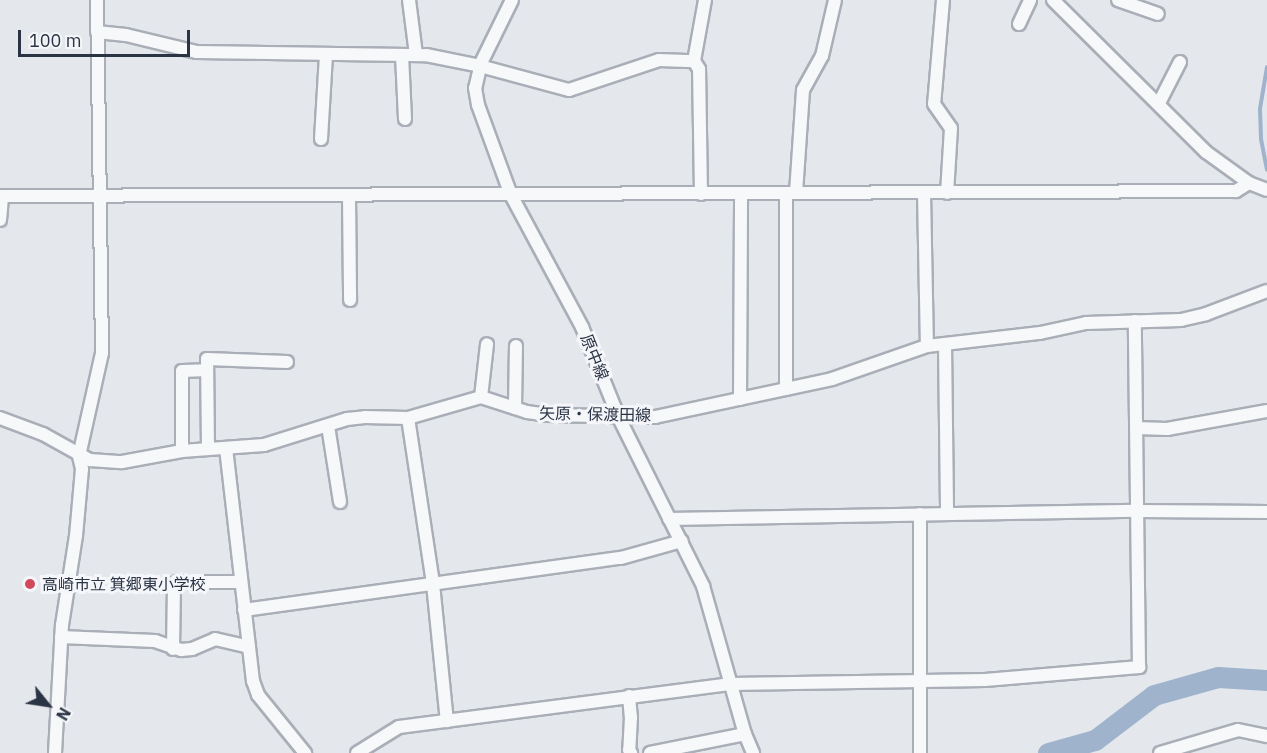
<!DOCTYPE html>
<meta charset="utf-8">
<style>
body{margin:0}
#map{position:relative;width:1267px;height:753px;overflow:hidden;background:#e4e7ec;font-family:"IBM Plex Sans","Noto Sans JP",sans-serif}
div>[style]{position:absolute}
.stream>*{height:4px;margin:-2px;padding:0 2px;transform-origin:2px;border-radius:2px;background:#9fb4cc}
.river>*{height:21px;margin:-10.5px;padding:0 10.5px;transform-origin:10.5px;border-radius:10.5px;background:#9fb4cc}
.roads{filter:drop-shadow(2px 0 #a9aeb7) drop-shadow(-2px 0 #a9aeb7) drop-shadow(0 2px #a9aeb7) drop-shadow(0 -2px #a9aeb7)}
.street>*{height:12px;margin:-6px;padding:0 6px;transform-origin:6px;border-radius:6px;background:#f7f8fa}
.dots>*{width:16px;height:16px;translate:-50% -50%;box-sizing:border-box;border:3px solid #f4f6f9;border-radius:50%}
span{translate:-50% -50%;white-space:nowrap;text-align:center;line-height:1.15;-webkit-text-stroke:6px #f4f6f9;paint-order:stroke}
.street-label{font-size:16px;color:#2b3445}
.poi-label{font-size:16px;color:#2b3445}
.left{translate:0 -50%;text-align:left}
.north{position:absolute;left:18px;top:675px;width:60px;height:60px;-webkit-text-stroke:4px #f4f6f9;paint-order:stroke;rotate:120deg;font-size:16px;font-weight:700;line-height:24px;text-align:center;color:#2b3445}
.north::after{content:'';display:block;margin:auto;width:21px;height:27px;background:#2b3445;clip-path:polygon(50% 0,100% 100%,50% 72%,0 100%)}
.scale{position:absolute;left:18px;top:30px;width:172px;height:27px;box-sizing:border-box;border:3px solid #2b3445;border-top:0;padding-left:8px;font-size:18px;line-height:21px;white-space:nowrap;color:#2b3445;-webkit-text-stroke:4px #f4f6f9;paint-order:stroke}
</style>
<div id="map">
<div class="stream">
<div style="left:1267px;top:67px;width:43px;rotate:99.5deg"></div>
<div style="left:1260px;top:109px;width:30px;rotate:88deg"></div>
<div style="left:1261px;top:139px;width:31px;rotate:79deg"></div>
</div>
<div class="river">
<div style="left:1048px;top:753px;width:49px;rotate:-15.5deg"></div>
<div style="left:1095px;top:740px;width:74px;rotate:-37.3deg"></div>
<div style="left:1154px;top:695px;width:66px;rotate:-15.7deg"></div>
<div style="left:1218px;top:677px;width:49px;rotate:3.5deg"></div>
</div>
<div class="roads">
<div class="street">
<div style="left:409px;top:0;width:55px;rotate:82.7deg"></div>
<div style="left:512px;top:0;width:70px;rotate:116.2deg"></div>
<div style="left:481px;top:63px;width:26px;rotate:103deg"></div>
<div style="left:475px;top:88px;width:17px;rotate:80deg"></div>
<div style="left:478px;top:105px;width:96px;rotate:69.9deg"></div>
<div style="left:511px;top:195px;width:150px;rotate:61.7deg"></div>
<div style="left:582px;top:327px;width:98px;rotate:67.9deg"></div>
<div style="left:619px;top:418px;width:188px;rotate:63.4deg"></div>
<div style="left:703px;top:586px;width:154px;rotate:74.2deg"></div>
<div style="left:745px;top:734px;width:21px;rotate:67deg"></div>
<div style="left:943px;top:0;width:104px;rotate:94.9deg"></div>
<div style="left:934px;top:104px;width:29px;rotate:55deg"></div>
<div style="left:951px;top:128px;width:65px;rotate:93.5deg"></div>
<div style="left:1053px;top:0;width:216px;rotate:44.8deg"></div>
<div style="left:1206px;top:152px;width:53px;rotate:35.8deg"></div>
<div style="left:1249px;top:183px;width:19px;rotate:21deg"></div>
<div style="left:1118px;top:0;width:42px;rotate:19.3deg"></div>
<div style="left:1019px;top:24px;width:26px;rotate:-65deg"></div>
<div style="left:97px;top:32px;width:29px;rotate:6deg"></div>
<div style="left:126px;top:35px;width:73px;rotate:13.5deg"></div>
<div style="left:197px;top:52px;width:229px;rotate:0.8deg"></div>
<div style="left:426px;top:55px;width:55px;rotate:11.5deg"></div>
<div style="left:480px;top:66px;width:92px;rotate:15.1deg"></div>
<div style="left:569px;top:90px;width:95px;rotate:-18.4deg"></div>
<div style="left:659px;top:60px;width:35px;rotate:2deg"></div>
<div style="left:402px;top:55px;width:64px;rotate:87.3deg"></div>
<div style="left:1159px;top:103px;width:46px;rotate:-62.9deg"></div>
<div style="left:321px;top:139px;width:85px;rotate:-86.6deg"></div>
<div style="left:796px;top:193px;width:103px;rotate:-86.1deg"></div>
<div style="left:803px;top:90px;width:39px;rotate:-61deg"></div>
<div style="left:822px;top:56px;width:57px;rotate:-76.9deg"></div>
<div style="left:924px;top:193px;width:153px;rotate:88.9deg"></div>
<div style="left:701px;top:194px;width:125px;rotate:-90.9deg"></div>
<div style="left:699px;top:69px;width:9px;rotate:-122deg"></div>
<div style="left:694px;top:61px;width:62px;rotate:-79.8deg"></div>
<div style="left:0;top:196px;width:1236px;rotate:-0.23deg"></div>
<div style="left:1236px;top:191px;width:15px;rotate:-32deg"></div>
<div style="left:349px;top:196px;width:104px;rotate:89.4deg"></div>
<div style="left:0;top:220px;width:24px;rotate:-85deg"></div>
<div style="left:945px;top:344px;width:170px;rotate:89.3deg"></div>
<div style="left:786px;top:389px;width:196px;rotate:-90deg"></div>
<div style="left:481px;top:397px;width:53px;rotate:-83.5deg"></div>
<div style="left:740px;top:399px;width:205px;rotate:-89.7deg"></div>
<div style="left:515px;top:408px;width:62px;rotate:-89.1deg"></div>
<div style="left:0;top:418px;width:46px;rotate:20.4deg"></div>
<div style="left:43px;top:434px;width:54px;rotate:29deg"></div>
<div style="left:90px;top:460px;width:32px;rotate:4deg"></div>
<div style="left:122px;top:462px;width:61px;rotate:-10.4deg"></div>
<div style="left:182px;top:451px;width:82px;rotate:-4.2deg"></div>
<div style="left:264px;top:445px;width:87px;rotate:-17.4deg"></div>
<div style="left:347px;top:419px;width:18px;rotate:-6deg"></div>
<div style="left:365px;top:417px;width:43px;rotate:1.3deg"></div>
<div style="left:408px;top:418px;width:76px;rotate:-16deg"></div>
<div style="left:481px;top:397px;width:48px;rotate:18.1deg"></div>
<div style="left:527px;top:412px;width:21px;rotate:8deg"></div>
<div style="left:548px;top:415px;width:107px;rotate:1.1deg"></div>
<div style="left:655px;top:417px;width:181px;rotate:-12.1deg"></div>
<div style="left:832px;top:379px;width:101px;rotate:-19.2deg"></div>
<div style="left:927px;top:346px;width:114px;rotate:-6.6deg"></div>
<div style="left:1040px;top:333px;width:47px;rotate:-12.3deg"></div>
<div style="left:1086px;top:323px;width:95px;rotate:-1.8deg"></div>
<div style="left:1181px;top:320px;width:26px;rotate:-13deg"></div>
<div style="left:1206px;top:314px;width:65px;rotate:-20.7deg"></div>
<div style="left:408px;top:418px;width:168px;rotate:81.4deg"></div>
<div style="left:433px;top:584px;width:138px;rotate:84.2deg"></div>
<div style="left:328px;top:426px;width:77px;rotate:81deg"></div>
<div style="left:1136px;top:428px;width:31px;rotate:2deg"></div>
<div style="left:1167px;top:429px;width:102px;rotate:-10.2deg"></div>
<div style="left:226px;top:448px;width:235px;rotate:83.4deg"></div>
<div style="left:253px;top:681px;width:15px;rotate:70deg"></div>
<div style="left:258px;top:695px;width:75px;rotate:51deg"></div>
<div style="left:208px;top:449px;width:90px;rotate:-90.6deg"></div>
<div style="left:207px;top:359px;width:80px;rotate:2.1deg"></div>
<div style="left:182px;top:451px;width:80px;rotate:-90deg"></div>
<div style="left:182px;top:371px;width:25px;rotate:-2deg"></div>
<div style="left:920px;top:514px;width:239px;rotate:90deg"></div>
<div style="left:669px;top:519px;width:468px;rotate:-1deg"></div>
<div style="left:1137px;top:511px;width:130px;rotate:0.4deg"></div>
<div style="left:244px;top:610px;width:381px;rotate:-7.9deg"></div>
<div style="left:621px;top:558px;width:63px;rotate:-15.6deg"></div>
<div style="left:61px;top:637px;width:94px;rotate:2.4deg"></div>
<div style="left:155px;top:641px;width:28px;rotate:19deg"></div>
<div style="left:181px;top:650px;width:11px;rotate:-5deg"></div>
<div style="left:192px;top:649px;width:25px;rotate:-23deg"></div>
<div style="left:215px;top:639px;width:35px;rotate:13deg"></div>
<div style="left:173px;top:649px;width:63px;rotate:-89.1deg"></div>
<div style="left:174px;top:586px;width:5px;rotate:-53deg"></div>
<div style="left:177px;top:582px;width:63px"></div>
<div style="left:629px;top:696px;width:21px;rotate:85deg"></div>
<div style="left:631px;top:717px;width:33px;rotate:93deg"></div>
<div style="left:629px;top:750px;width:4px;rotate:56deg"></div>
<div style="left:55px;top:753px;width:128px;rotate:-86.9deg"></div>
<div style="left:62px;top:625px;width:90px;rotate:-81.1deg"></div>
<div style="left:76px;top:536px;width:67px;rotate:-84.9deg"></div>
<div style="left:82px;top:469px;width:13px;rotate:-103deg"></div>
<div style="left:79px;top:456px;width:106px;rotate:-77.4deg"></div>
<div style="left:102px;top:353px;width:353px;rotate:-90.8deg"></div>
<div style="left:357px;top:753px;width:49px;rotate:-31.8deg"></div>
<div style="left:399px;top:727px;width:335px;rotate:-7.4deg"></div>
<div style="left:731px;top:684px;width:254px;rotate:-0.9deg"></div>
<div style="left:985px;top:680px;width:155px;rotate:-4.8deg"></div>
<div style="left:1139px;top:667px;width:346px;rotate:-90.7deg"></div>
<div style="left:650px;top:753px;width:97px;rotate:-11.3deg"></div>
<div style="left:1160px;top:753px;width:81px;rotate:-16.4deg"></div>
<div style="left:1238px;top:730px;width:30px;rotate:12deg"></div>
</div>
</div>
<div class="dots">
<div style="left:30px;top:584px;background:#d1495b"></div>
</div>
<div class="street-label">
<span style="left:595px;top:357px;rotate:68deg">原中線</span>
<span style="left:595px;top:414px;rotate:1deg">矢原・保渡田線</span>
</div>
<div class="poi-label">
<span class="left" style="left:42px;top:584px">高崎市立 箕郷東小学校</span>
</div>
<div class="north">N</div>
<div class="scale">100 m</div>
</div>
